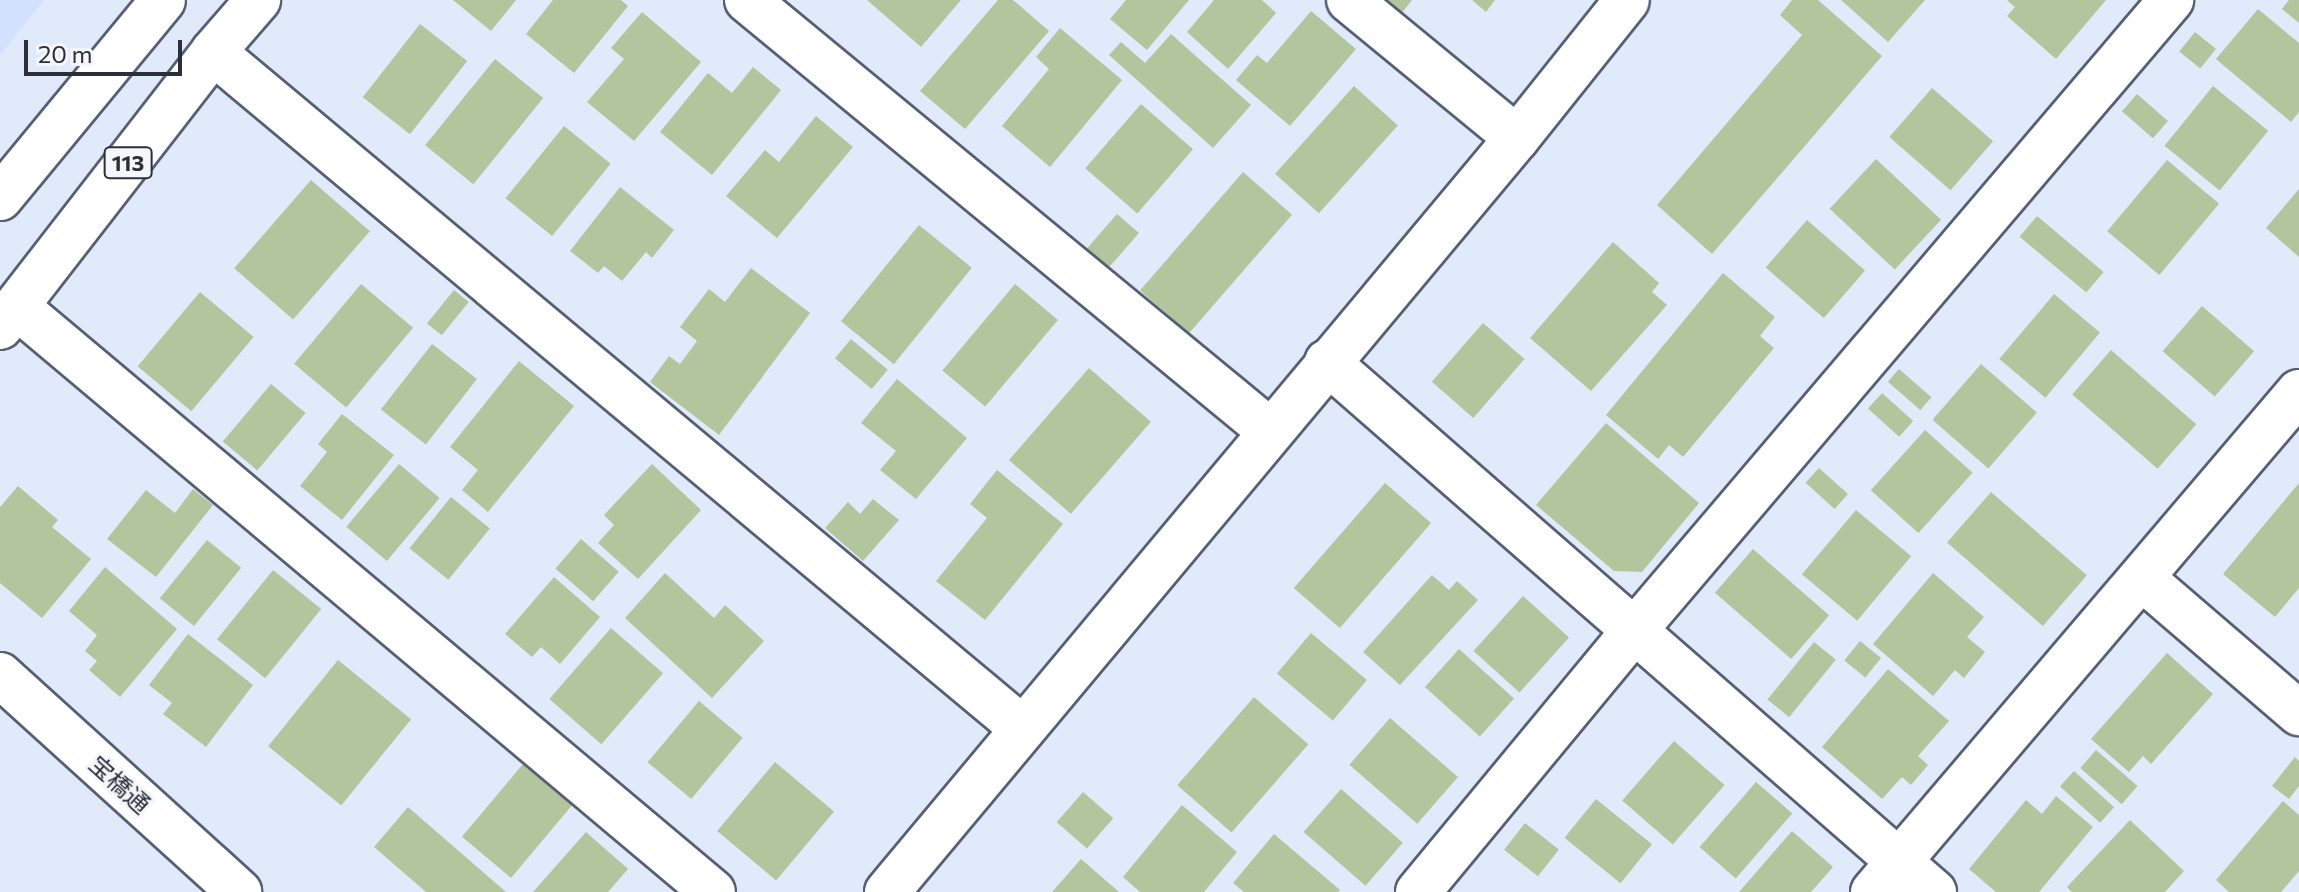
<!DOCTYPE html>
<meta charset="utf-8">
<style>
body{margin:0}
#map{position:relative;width:2299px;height:892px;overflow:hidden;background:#e0eafb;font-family:Commissioner,"Noto Sans JP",sans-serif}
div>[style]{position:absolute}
.built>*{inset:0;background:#d2e1fe}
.building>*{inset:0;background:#b2c59d;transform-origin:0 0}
.roads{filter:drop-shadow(2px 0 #566073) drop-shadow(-2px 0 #566073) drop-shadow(0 2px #566073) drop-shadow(0 -2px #566073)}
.minor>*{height:44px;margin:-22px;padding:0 22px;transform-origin:22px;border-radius:22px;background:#fff}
.major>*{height:44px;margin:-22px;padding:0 22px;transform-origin:22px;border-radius:22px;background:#fff}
span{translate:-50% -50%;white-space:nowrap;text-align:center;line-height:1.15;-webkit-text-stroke:6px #f4f6fb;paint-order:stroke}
.shield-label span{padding:2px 6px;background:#f4f6fb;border:2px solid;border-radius:6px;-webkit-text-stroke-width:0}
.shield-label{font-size:22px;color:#2b3038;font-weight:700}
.street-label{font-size:24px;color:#2b3038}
.scale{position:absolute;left:24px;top:40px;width:158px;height:36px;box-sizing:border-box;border:4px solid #2b3038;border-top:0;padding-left:10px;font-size:24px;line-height:28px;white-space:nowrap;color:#2b3038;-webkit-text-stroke:6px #f4f6fb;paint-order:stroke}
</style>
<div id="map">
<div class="built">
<div style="clip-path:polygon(0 0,44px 0,0 55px)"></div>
</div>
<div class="building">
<div style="clip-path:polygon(453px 0,516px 0,491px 31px)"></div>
<div style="clip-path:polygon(553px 0,621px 0,628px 6px,574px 73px,526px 34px)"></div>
<div style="clip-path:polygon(867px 0,961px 0,921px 47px)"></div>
<div style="clip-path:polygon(998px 0,1013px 0,1049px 31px,965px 129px,920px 91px)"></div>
<div style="clip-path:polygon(1126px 0,1189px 0,1147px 50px,1110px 19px)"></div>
<div style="clip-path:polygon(1214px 0,1262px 0,1276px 13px,1228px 69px,1187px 32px)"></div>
<div style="clip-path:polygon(1374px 0,1412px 0,1397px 19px)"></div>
<div style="clip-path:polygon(1472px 0,1495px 0,1486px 12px)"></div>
<div style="clip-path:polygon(1792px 0,1818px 0,1882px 56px,1712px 254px,1657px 205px,1802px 35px,1780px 15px)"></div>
<div style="clip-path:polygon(1841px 0,1925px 0,1888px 42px)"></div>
<div style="clip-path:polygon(2007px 0,2106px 0,2056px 59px,2007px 16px,2015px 7px)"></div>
<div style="clip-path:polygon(2289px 0,2299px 0,2299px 23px,2282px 9px)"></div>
<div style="clip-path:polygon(2258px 9px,2299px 43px,2299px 112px,2291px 122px,2216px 59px)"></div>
<div style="clip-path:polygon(1311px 11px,1356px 49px,1290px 126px,1236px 80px,1257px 55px,1267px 63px)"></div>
<div style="clip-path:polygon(642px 12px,701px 62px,634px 141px,587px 102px,624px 59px,611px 48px)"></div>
<div style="left:420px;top:24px;width:60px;height:93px;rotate:38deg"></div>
<div style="clip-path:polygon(1060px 28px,1122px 80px,1050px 167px,1002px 126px,1049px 69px,1036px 57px)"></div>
<div style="left:2195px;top:32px;width:27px;height:25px;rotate:39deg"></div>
<div style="clip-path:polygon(1171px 34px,1251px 105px,1213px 148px,1109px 55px,1121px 42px,1145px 63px)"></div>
<div style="left:495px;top:59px;width:62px;height:111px;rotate:39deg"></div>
<div style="clip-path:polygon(753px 67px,781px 90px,712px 175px,660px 132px,708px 73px,732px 93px)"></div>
<div style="left:1354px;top:86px;width:59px;height:118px;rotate:42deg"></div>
<div style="left:2213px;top:86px;width:71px;height:77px;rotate:39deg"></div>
<div style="left:1932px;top:88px;width:81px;height:65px;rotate:41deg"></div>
<div style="left:2137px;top:94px;width:41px;height:23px;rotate:41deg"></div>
<div style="left:1141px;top:104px;width:69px;height:85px;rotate:41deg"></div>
<div style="clip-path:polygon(816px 116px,853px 147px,777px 238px,726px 196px,765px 150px,779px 162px)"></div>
<div style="left:564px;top:126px;width:60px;height:93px;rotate:39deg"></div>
<div style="left:1876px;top:159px;width:89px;height:68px;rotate:43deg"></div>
<div style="left:2167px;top:160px;width:68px;height:93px;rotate:40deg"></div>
<div style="left:1243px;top:172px;width:65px;height:157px;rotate:41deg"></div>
<div style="left:311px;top:180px;width:78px;height:117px;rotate:41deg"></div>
<div style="clip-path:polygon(620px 187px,674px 230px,652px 258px,646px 252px,622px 281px,604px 266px,598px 273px,570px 251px)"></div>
<div style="clip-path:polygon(2299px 189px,2299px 257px,2266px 228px)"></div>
<div style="left:1117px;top:214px;width:29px;height:51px;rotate:41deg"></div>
<div style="left:2037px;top:216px;width:87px;height:27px;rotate:40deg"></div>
<div style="left:1807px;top:220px;width:77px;height:63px;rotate:41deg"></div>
<div style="left:919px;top:225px;width:68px;height:124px;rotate:39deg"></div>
<div style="clip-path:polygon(1613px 242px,1659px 283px,1652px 292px,1667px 305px,1591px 391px,1530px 338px)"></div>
<div style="clip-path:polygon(751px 268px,810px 313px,719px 435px,650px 382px,669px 356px,680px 364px,697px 341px,680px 327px,709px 289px,725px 302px)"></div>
<div style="clip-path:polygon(1723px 273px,1775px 317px,1760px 336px,1774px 348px,1683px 457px,1669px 445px,1658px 459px,1606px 415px)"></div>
<div style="left:361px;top:284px;width:68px;height:104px;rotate:40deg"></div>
<div style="left:1015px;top:284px;width:56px;height:113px;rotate:40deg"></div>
<div style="left:454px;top:290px;width:19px;height:43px;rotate:39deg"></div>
<div style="left:200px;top:292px;width:70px;height:97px;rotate:40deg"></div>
<div style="left:2054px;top:294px;width:60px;height:85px;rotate:40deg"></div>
<div style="left:2202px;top:306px;width:69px;height:60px;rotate:41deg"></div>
<div style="left:1483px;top:323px;width:55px;height:78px;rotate:41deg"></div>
<div style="left:851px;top:339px;width:48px;height:25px;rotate:40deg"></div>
<div style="left:432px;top:344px;width:57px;height:83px;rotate:38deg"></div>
<div style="left:2111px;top:350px;width:113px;height:59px;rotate:41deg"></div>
<div style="clip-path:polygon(519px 361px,574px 406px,488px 512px,462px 490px,478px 470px,450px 447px)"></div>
<div style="left:1981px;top:364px;width:74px;height:74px;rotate:41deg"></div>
<div style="left:1089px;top:368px;width:82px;height:122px;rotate:41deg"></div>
<div style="left:1899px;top:369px;width:43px;height:17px;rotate:41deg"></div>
<div style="clip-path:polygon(897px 379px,967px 438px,916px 499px,880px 470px,896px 451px,861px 423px)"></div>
<div style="left:271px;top:384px;width:45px;height:75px;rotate:40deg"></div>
<div style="left:1882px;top:393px;width:42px;height:21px;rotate:42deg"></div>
<div style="clip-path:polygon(342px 414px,394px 455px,342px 520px,300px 486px,327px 452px,318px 444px)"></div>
<div style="clip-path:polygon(1606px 423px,1699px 503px,1642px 572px,1614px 571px,1536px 505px)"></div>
<div style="left:1925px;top:430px;width:64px;height:81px;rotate:42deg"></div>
<div style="left:399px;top:464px;width:53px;height:82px;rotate:40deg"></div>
<div style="clip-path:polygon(652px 464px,701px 510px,638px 579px,598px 543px,614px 525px,604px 515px)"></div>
<div style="left:1819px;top:468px;width:39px;height:20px;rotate:42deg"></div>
<div style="clip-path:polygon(997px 470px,1063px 524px,985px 620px,936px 581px,987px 518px,970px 504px)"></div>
<div style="left:1385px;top:483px;width:61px;height:139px;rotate:41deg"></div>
<div style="clip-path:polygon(2299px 483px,2299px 588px,2275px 617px,2223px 574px)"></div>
<div style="clip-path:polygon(18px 486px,58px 520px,52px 527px,91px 559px,42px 618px,0 583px,0 507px)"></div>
<div style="clip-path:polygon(193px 489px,213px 505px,156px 577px,107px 539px,146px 490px,175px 513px)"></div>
<div style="left:1991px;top:492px;width:127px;height:67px;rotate:41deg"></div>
<div style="left:451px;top:497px;width:50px;height:66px;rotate:39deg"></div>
<div style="clip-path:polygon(873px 499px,899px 520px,863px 561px,825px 528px,848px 502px,860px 514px)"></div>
<div style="left:1856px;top:510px;width:72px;height:84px;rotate:40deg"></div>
<div style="left:581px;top:539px;width:50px;height:39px;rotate:41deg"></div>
<div style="left:207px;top:540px;width:44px;height:75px;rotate:39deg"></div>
<div style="left:1753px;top:549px;width:101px;height:58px;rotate:41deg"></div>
<div style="clip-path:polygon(105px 567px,177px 629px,120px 697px,89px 670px,97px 661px,85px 651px,97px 635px,69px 611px)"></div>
<div style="left:273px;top:570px;width:62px;height:89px;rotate:39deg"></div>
<div style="clip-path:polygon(665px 573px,714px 618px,725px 605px,764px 641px,712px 698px,625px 618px)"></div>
<div style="clip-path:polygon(1933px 573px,1984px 617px,1967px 637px,1985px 652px,1964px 678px,1955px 670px,1933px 696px,1873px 644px)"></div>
<div style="clip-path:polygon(1432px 575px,1449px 590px,1457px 581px,1478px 600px,1400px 685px,1363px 652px)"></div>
<div style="clip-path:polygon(554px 577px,600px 617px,560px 664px,541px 647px,532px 657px,505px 634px)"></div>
<div style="left:1523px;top:596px;width:62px;height:74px;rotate:42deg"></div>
<div style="left:611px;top:628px;width:69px;height:94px;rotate:41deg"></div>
<div style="left:1311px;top:633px;width:73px;height:53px;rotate:40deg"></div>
<div style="clip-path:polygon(188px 634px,253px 685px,206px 747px,163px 714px,172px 703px,149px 685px)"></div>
<div style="left:1860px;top:641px;width:27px;height:25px;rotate:39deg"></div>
<div style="left:1814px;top:642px;width:28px;height:74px;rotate:39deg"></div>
<div style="left:1459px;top:649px;width:74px;height:51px;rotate:42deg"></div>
<div style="clip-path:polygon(2167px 653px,2213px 694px,2151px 764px,2143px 756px,2129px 772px,2091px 739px)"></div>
<div style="left:338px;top:660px;width:94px;height:111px;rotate:39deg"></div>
<div style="clip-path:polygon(1888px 669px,1949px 721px,1918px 756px,1928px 765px,1911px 785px,1902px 777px,1882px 799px,1822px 747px)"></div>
<div style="left:1254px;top:697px;width:72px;height:117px;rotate:41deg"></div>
<div style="left:699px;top:701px;width:57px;height:80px;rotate:40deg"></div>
<div style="left:1390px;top:718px;width:90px;height:62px;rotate:41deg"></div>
<div style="left:1674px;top:741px;width:67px;height:79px;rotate:41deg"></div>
<div style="left:2096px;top:750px;width:55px;height:24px;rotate:41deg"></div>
<div style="clip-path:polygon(2295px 757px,2299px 761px,2299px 786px,2289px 799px,2272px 786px)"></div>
<div style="left:775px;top:762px;width:77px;height:90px;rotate:40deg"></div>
<div style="left:523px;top:764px;width:64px;height:95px;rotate:40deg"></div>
<div style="left:2074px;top:771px;width:54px;height:21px;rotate:42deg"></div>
<div style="left:1756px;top:782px;width:48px;height:86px;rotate:41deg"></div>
<div style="left:1341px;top:789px;width:82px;height:57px;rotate:41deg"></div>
<div style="left:1083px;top:792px;width:40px;height:40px;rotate:41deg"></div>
<div style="clip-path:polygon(2056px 796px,2093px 827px,2039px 892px,1996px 892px,1969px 869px,2026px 800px,2042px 814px)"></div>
<div style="left:1596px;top:799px;width:72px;height:50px;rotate:39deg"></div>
<div style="clip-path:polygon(2283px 801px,2299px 815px,2299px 871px,2281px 892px,2229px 892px,2216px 880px)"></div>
<div style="clip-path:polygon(1182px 805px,1237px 852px,1204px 892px,1140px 892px,1123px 877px)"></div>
<div style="clip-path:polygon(408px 807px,506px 892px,426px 892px,374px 847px)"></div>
<div style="clip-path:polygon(2130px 820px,2184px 871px,2165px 892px,2072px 892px,2067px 887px)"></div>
<div style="left:1525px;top:823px;width:43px;height:34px;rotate:38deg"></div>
<div style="clip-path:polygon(1792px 831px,1833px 867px,1811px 892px,1739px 892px)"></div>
<div style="clip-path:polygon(586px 832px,628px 869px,608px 892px,533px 892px)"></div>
<div style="clip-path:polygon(1274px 834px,1340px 890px,1338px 892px,1244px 892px,1233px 883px)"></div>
<div style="clip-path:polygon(1081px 859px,1119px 892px,1052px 892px)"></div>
</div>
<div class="roads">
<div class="minor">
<div style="left:747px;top:0;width:678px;rotate:39.49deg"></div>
<div style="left:1349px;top:0;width:217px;rotate:39.4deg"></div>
<div style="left:213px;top:52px;width:1054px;rotate:39.88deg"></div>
<div style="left:17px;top:307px;width:909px;rotate:40.05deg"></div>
<div style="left:1327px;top:362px;width:806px;rotate:41.13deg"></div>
<div style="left:2143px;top:579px;width:206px;rotate:40.7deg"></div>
<div style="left:0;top:675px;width:323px;rotate:42.2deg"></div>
<div style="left:887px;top:892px;width:983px;rotate:-50.12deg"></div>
<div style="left:1517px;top:138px;width:176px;rotate:-51.4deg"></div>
<div style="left:1418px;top:892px;width:339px;rotate:-50.4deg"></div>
<div style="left:1634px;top:631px;width:829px;rotate:-49.6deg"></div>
<div style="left:1873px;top:892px;width:657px;rotate:-49.57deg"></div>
</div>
<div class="major">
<div style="left:0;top:198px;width:256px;rotate:-50.5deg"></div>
<div style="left:0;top:327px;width:348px;rotate:-52.2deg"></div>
<div style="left:213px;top:52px;width:69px;rotate:-49.1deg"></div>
</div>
</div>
<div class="shield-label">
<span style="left:128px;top:163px">113</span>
</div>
<div class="street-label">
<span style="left:120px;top:784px;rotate:42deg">宝橋通</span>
</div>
<div class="scale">20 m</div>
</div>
